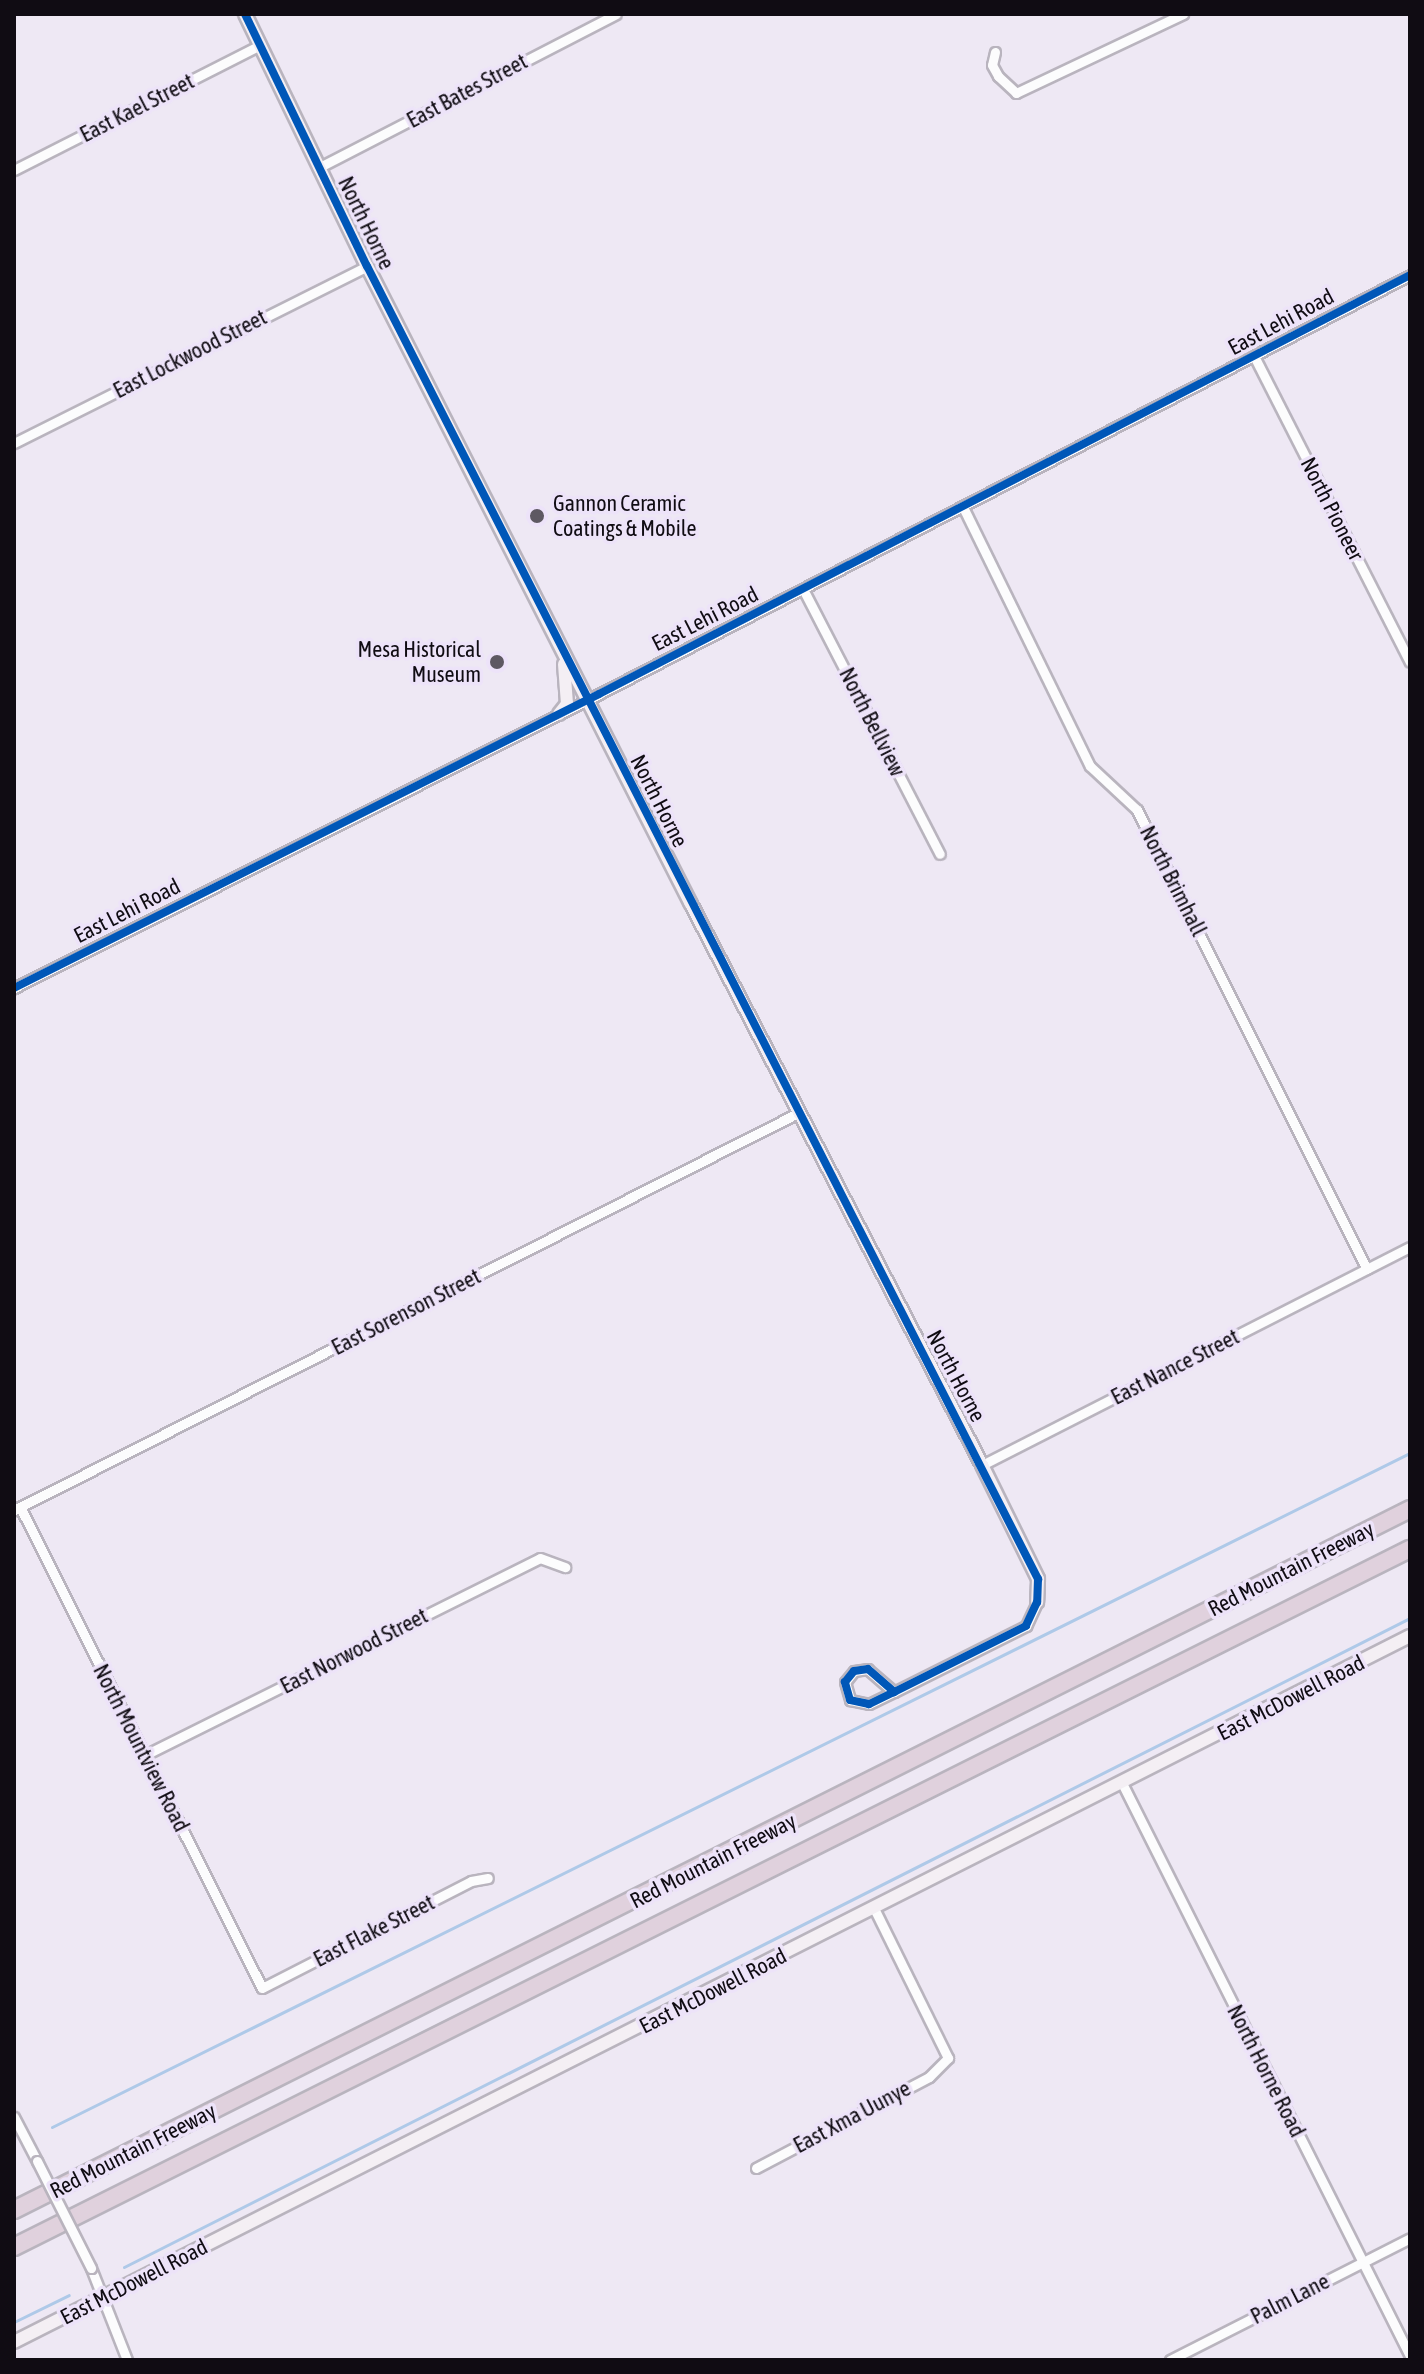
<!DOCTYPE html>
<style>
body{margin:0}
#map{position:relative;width:1424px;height:2374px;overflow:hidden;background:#eee8f4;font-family:"Asap Condensed",sans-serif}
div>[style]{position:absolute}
.stream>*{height:3px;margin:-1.5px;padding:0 1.5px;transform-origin:1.5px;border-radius:1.5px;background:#aec9e8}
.roads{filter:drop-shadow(2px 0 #b9b4be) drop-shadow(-2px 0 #b9b4be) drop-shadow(0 2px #b9b4be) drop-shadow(0 -2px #b9b4be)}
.street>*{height:9px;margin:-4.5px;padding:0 4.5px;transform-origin:4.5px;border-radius:4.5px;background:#fcfcfd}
.secondary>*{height:12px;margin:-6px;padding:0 6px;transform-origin:6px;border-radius:6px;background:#f4eff4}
.highway>*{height:16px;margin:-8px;padding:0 8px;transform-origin:8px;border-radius:8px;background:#e0d1dd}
.bridges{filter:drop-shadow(2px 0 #b9b4be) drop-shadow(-2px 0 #b9b4be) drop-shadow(0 2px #b9b4be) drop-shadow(0 -2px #b9b4be)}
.street-bridge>*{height:9px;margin:-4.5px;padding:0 4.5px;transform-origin:4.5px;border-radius:4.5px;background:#fcfcfd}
.cycleway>*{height:8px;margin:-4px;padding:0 4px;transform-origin:4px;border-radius:4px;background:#0057b8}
.dots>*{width:22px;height:22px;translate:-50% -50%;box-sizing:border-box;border:4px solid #ede3f9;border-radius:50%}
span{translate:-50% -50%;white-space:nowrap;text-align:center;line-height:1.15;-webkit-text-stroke:7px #ede3f9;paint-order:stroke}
.street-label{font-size:22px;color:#100c13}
.poi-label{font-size:22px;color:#100c13}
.left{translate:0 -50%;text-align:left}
.right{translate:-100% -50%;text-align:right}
.frame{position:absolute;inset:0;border:16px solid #100c13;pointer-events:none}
</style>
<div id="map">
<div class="stream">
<div style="left:52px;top:2127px;width:1516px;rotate:-26.4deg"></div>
<div style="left:124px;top:2267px;width:1440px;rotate:-26.78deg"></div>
<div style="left:14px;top:2322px;width:61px;rotate:-26.1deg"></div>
</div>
<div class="roads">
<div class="street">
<div style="left:995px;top:52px;width:13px;rotate:103deg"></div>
<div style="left:992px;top:65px;width:13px;rotate:61deg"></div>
<div style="left:998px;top:76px;width:25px;rotate:43deg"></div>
<div style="left:1016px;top:93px;width:185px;rotate:-25.3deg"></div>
<div style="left:318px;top:168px;width:335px;rotate:-27.3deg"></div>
<div style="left:14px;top:170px;width:276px;rotate:-26.9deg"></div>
<div style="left:1254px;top:356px;width:343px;rotate:63deg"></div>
<div style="left:14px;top:443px;width:395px;rotate:-26.6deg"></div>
<div style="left:963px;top:507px;width:288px;rotate:63.9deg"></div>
<div style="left:1090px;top:766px;width:64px;rotate:43.1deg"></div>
<div style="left:1137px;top:810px;width:513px;rotate:63.39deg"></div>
<div style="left:803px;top:589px;width:298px;rotate:62.7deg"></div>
<div style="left:14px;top:988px;width:655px;rotate:-26.68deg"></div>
<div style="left:599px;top:694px;width:913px;rotate:-27.32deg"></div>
<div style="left:982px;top:1465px;width:480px;rotate:-27deg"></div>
<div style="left:20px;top:1507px;width:538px;rotate:63.29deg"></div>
<div style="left:262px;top:1988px;width:235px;rotate:-27.1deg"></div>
<div style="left:471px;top:1881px;width:17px;rotate:-10deg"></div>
<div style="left:14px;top:1510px;width:879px;rotate:-26.86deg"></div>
<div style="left:894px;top:1692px;width:35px;rotate:-139deg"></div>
<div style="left:868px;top:1669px;width:14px;rotate:172deg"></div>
<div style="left:854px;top:1671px;width:14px;rotate:129deg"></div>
<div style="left:845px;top:1682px;width:19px;rotate:74deg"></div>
<div style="left:850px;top:1700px;width:19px;rotate:12deg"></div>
<div style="left:869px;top:1704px;width:28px;rotate:-26deg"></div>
<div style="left:894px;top:1692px;width:148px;rotate:-26.6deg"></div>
<div style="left:1026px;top:1626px;width:26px;rotate:-65deg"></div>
<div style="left:145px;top:1755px;width:441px;rotate:-26.5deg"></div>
<div style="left:540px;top:1558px;width:27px;rotate:20deg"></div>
<div style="left:1123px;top:1785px;width:639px;rotate:63.31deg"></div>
<div style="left:14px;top:2117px;width:50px;rotate:62.4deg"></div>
<div style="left:756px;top:2168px;width:195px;rotate:-27.7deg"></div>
<div style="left:929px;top:2077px;width:27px;rotate:-45deg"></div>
<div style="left:948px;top:2058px;width:165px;rotate:-116.3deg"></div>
<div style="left:91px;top:2268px;width:99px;rotate:68.6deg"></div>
<div style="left:1170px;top:2360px;width:269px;rotate:-26.9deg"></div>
</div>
<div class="secondary">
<div style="left:245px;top:14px;width:280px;rotate:64.2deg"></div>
<div style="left:367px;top:266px;width:716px;rotate:63.08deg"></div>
<div style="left:691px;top:904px;width:632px;rotate:62.58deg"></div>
<div style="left:982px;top:1465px;width:127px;rotate:63.8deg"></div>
<div style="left:1038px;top:1579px;width:23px;rotate:92deg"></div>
<div style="left:559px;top:714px;width:13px;rotate:-51deg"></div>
<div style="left:567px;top:704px;width:40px;rotate:-94.3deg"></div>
<div style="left:14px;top:2342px;width:1564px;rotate:-26.83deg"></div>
</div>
<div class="highway">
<div style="left:14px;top:2210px;width:1562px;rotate:-26.66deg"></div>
<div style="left:14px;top:2247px;width:1561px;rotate:-26.57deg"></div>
</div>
</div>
<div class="bridges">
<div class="street-bridge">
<div style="left:37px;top:2161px;width:120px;rotate:63.2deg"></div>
</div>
</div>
<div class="cycleway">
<div style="left:245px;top:14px;width:280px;rotate:64.2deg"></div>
<div style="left:367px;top:266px;width:1475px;rotate:62.93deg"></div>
<div style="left:1038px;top:1579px;width:23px;rotate:92deg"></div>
<div style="left:1037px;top:1602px;width:26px;rotate:115deg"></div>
<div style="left:1026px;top:1626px;width:148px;rotate:153.4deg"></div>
<div style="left:894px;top:1692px;width:28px;rotate:154deg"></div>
<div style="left:869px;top:1704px;width:19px;rotate:-168deg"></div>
<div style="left:850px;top:1700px;width:19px;rotate:-106deg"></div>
<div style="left:845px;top:1682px;width:14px;rotate:-51deg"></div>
<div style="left:854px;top:1671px;width:14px;rotate:-8deg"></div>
<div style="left:868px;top:1669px;width:35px;rotate:41deg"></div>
<div style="left:14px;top:988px;width:655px;rotate:-26.68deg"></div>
<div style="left:599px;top:694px;width:913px;rotate:-27.32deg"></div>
</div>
<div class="dots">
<div style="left:537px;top:516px;background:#5e5962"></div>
<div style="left:497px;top:662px;background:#5e5962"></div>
</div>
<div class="street-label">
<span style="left:467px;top:91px;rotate:-28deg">East Bates Street</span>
<span style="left:137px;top:108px;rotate:-27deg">East Kael Street</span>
<span style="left:366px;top:223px;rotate:64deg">North Horne</span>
<span style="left:1281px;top:322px;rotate:-28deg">East Lehi Road</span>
<span style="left:190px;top:354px;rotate:-27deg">East Lockwood Street</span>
<span style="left:1332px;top:509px;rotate:63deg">North Pioneer</span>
<span style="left:705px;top:619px;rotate:-27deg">East Lehi Road</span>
<span style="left:872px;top:722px;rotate:63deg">North Bellview</span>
<span style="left:659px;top:801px;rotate:63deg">North Horne</span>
<span style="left:1173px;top:881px;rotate:63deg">North Brimhall</span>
<span style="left:127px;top:911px;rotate:-27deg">East Lehi Road</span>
<span style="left:406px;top:1312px;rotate:-27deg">East Sorenson Street</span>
<span style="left:1175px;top:1367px;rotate:-27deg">East Nance Street</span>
<span style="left:956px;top:1376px;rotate:62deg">North Horne</span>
<span style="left:1291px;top:1569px;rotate:-27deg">Red Mountain Freeway</span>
<span style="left:354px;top:1651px;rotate:-27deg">East Norwood Street</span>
<span style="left:1291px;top:1698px;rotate:-27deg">East McDowell Road</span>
<span style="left:141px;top:1748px;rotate:63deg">North Mountview Road</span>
<span style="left:713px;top:1861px;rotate:-27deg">Red Mountain Freeway</span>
<span style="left:374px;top:1931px;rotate:-27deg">East Flake Street</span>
<span style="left:713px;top:1991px;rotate:-27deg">East McDowell Road</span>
<span style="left:1266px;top:2071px;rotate:63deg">North Horne Road</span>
<span style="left:852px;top:2117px;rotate:-28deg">East Xma Uunye</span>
<span style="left:133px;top:2151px;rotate:-27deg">Red Mountain Freeway</span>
<span style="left:134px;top:2282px;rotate:-27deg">East McDowell Road</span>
<span style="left:1290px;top:2299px;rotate:-27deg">Palm Lane</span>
</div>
<div class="poi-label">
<span class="left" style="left:553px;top:516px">Gannon Ceramic<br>Coatings &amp; Mobile</span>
<span class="right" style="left:481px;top:662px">Mesa Historical<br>Museum</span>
</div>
<div class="frame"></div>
</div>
